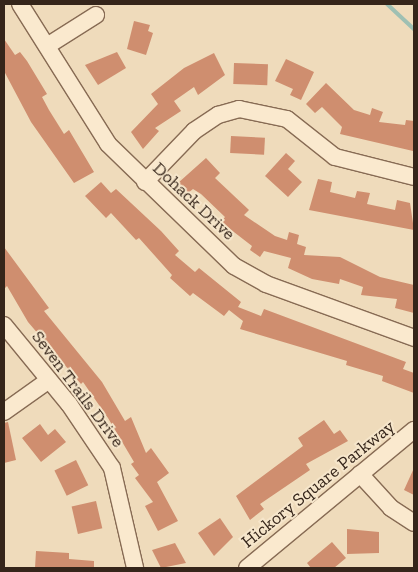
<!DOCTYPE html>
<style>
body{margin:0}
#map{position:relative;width:418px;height:572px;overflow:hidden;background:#efdbbb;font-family:"Zilla Slab",serif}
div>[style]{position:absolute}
.stream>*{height:4px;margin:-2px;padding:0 2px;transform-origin:2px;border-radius:2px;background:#9fc0b3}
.building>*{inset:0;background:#cf8e6f;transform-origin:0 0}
.roads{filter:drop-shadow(1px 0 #876b54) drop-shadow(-1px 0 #876b54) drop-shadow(0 1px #876b54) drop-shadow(0 -1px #876b54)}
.minor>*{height:16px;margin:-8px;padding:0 8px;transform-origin:8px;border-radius:8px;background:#fae9ce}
span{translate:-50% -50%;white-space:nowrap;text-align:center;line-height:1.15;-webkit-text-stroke:4px #f6e6cb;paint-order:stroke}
.street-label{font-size:18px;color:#35251a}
.frame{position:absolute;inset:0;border:5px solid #35251a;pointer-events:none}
</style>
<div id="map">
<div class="stream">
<div style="left:387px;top:4px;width:37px;rotate:43deg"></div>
</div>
<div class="building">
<div style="clip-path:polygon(134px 21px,150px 25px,148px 31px,153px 33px,146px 55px,127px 49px)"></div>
<div style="clip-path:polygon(4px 39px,15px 55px,20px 52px,27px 61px,47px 94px,42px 97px,49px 110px,64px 134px,69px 130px,94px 172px,74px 183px,31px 122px,4px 71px)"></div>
<div style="clip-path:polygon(117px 52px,126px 68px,98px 85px,85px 65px)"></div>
<div style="clip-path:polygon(214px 53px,225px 75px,198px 95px,194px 87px,174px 101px,181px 111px,155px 128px,159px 131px,143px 149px,131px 132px,158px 104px,151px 94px,184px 68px)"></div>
<div style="clip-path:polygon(286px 59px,314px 72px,301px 100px,290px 95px,293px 89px,275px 81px)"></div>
<div style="left:234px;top:63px;width:34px;height:21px;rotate:2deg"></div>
<div style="clip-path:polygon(326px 83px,354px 110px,370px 115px,372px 108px,383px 112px,379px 122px,405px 125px,406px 120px,414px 121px,413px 151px,340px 134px,342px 127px,322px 107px,315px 113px,306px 104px)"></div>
<div style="left:231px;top:136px;width:34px;height:17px;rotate:3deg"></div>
<div style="clip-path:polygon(286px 153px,295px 161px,288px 169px,302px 182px,288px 197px,265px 176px)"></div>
<div style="clip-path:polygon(206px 158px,220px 173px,215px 178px,249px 210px,244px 215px,275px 236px,287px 240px,289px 232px,299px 235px,297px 244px,306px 247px,304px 255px,340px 257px,380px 277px,414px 285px,414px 313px,395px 308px,397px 299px,361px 295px,363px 287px,340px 279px,339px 284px,312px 279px,288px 268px,291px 258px,264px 251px,260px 257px,250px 250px,252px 246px,221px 222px,225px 217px,201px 194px,193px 189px,188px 193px,178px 183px)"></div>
<div style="clip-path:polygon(318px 179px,332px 182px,330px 192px,355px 198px,357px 191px,370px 193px,367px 204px,395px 210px,397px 200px,410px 203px,414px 230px,309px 210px)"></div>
<div style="clip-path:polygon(101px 182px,111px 193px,116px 189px,161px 231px,179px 251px,175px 255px,195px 272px,199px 268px,241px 302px,238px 307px,261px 316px,264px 309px,406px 362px,403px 369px,414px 373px,414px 393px,382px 381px,383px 376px,346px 365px,347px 361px,240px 329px,243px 321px,229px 310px,224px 316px,193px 293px,190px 296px,170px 278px,172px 275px,139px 238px,136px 240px,111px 213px,106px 218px,85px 196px)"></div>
<div style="clip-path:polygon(4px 247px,49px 308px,44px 311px,102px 382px,125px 421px,131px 417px,146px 453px,151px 448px,169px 473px,157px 482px,178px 521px,158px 531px,145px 506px,153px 502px,135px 478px,139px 475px,131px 464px,134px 462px,108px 418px,83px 382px,81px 384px,28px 322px,7px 286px,4px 289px)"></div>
<div style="clip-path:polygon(324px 420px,334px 434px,340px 430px,348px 441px,306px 464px,310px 470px,260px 504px,264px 509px,250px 520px,236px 496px,303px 446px,298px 438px)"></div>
<div style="clip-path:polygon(8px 422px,16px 460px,4px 463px,4px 423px)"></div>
<div style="clip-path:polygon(40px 424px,48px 435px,55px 429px,66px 442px,41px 462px,22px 438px)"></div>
<div style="left:76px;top:460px;width:28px;height:24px;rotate:64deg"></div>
<div style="clip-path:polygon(414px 468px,414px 495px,404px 490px)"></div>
<div style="left:96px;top:501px;width:28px;height:25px;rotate:77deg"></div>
<div style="clip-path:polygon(220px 518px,233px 537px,214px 556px,198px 533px)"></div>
<div style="clip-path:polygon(347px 529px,379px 532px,379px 553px,347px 554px)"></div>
<div style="clip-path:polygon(332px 542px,346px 558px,334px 568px,311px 568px,307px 563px)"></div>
<div style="clip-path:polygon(175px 543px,186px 563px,161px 568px,152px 550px)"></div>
<div style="clip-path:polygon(36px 551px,69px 553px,69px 559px,94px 561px,94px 568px,35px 568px)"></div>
</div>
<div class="roads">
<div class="minor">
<div style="left:20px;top:4px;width:165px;rotate:57.8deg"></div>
<div style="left:108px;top:144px;width:175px;rotate:44.1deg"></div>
<div style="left:234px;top:266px;width:37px;rotate:29deg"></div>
<div style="left:266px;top:284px;width:158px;rotate:20deg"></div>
<div style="left:47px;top:46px;width:58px;rotate:-32.3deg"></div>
<div style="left:145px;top:182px;width:71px;rotate:-46.1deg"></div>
<div style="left:194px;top:131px;width:29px;rotate:-34deg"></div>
<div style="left:218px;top:115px;width:22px;rotate:-16deg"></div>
<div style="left:239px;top:109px;width:49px;rotate:11.8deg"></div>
<div style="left:287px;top:119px;width:61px;rotate:38.4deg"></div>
<div style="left:335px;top:157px;width:81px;rotate:14.2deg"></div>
<div style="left:4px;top:325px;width:102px;rotate:50.6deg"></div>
<div style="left:69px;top:404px;width:77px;rotate:56.1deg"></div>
<div style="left:112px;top:468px;width:103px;rotate:77deg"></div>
<div style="left:4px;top:412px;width:55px;rotate:-35.4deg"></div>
<div style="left:360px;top:474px;width:46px;rotate:47.6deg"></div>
<div style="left:391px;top:508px;width:27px;rotate:33deg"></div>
<div style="left:247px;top:568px;width:217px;rotate:-39.6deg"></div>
</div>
</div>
<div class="street-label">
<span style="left:194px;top:201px;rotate:43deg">Dohack Drive</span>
<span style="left:78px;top:389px;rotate:53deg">Seven Trails Drive</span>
<span style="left:318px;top:484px;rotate:-39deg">Hickory Square Parkway</span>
</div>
<div class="frame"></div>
</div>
